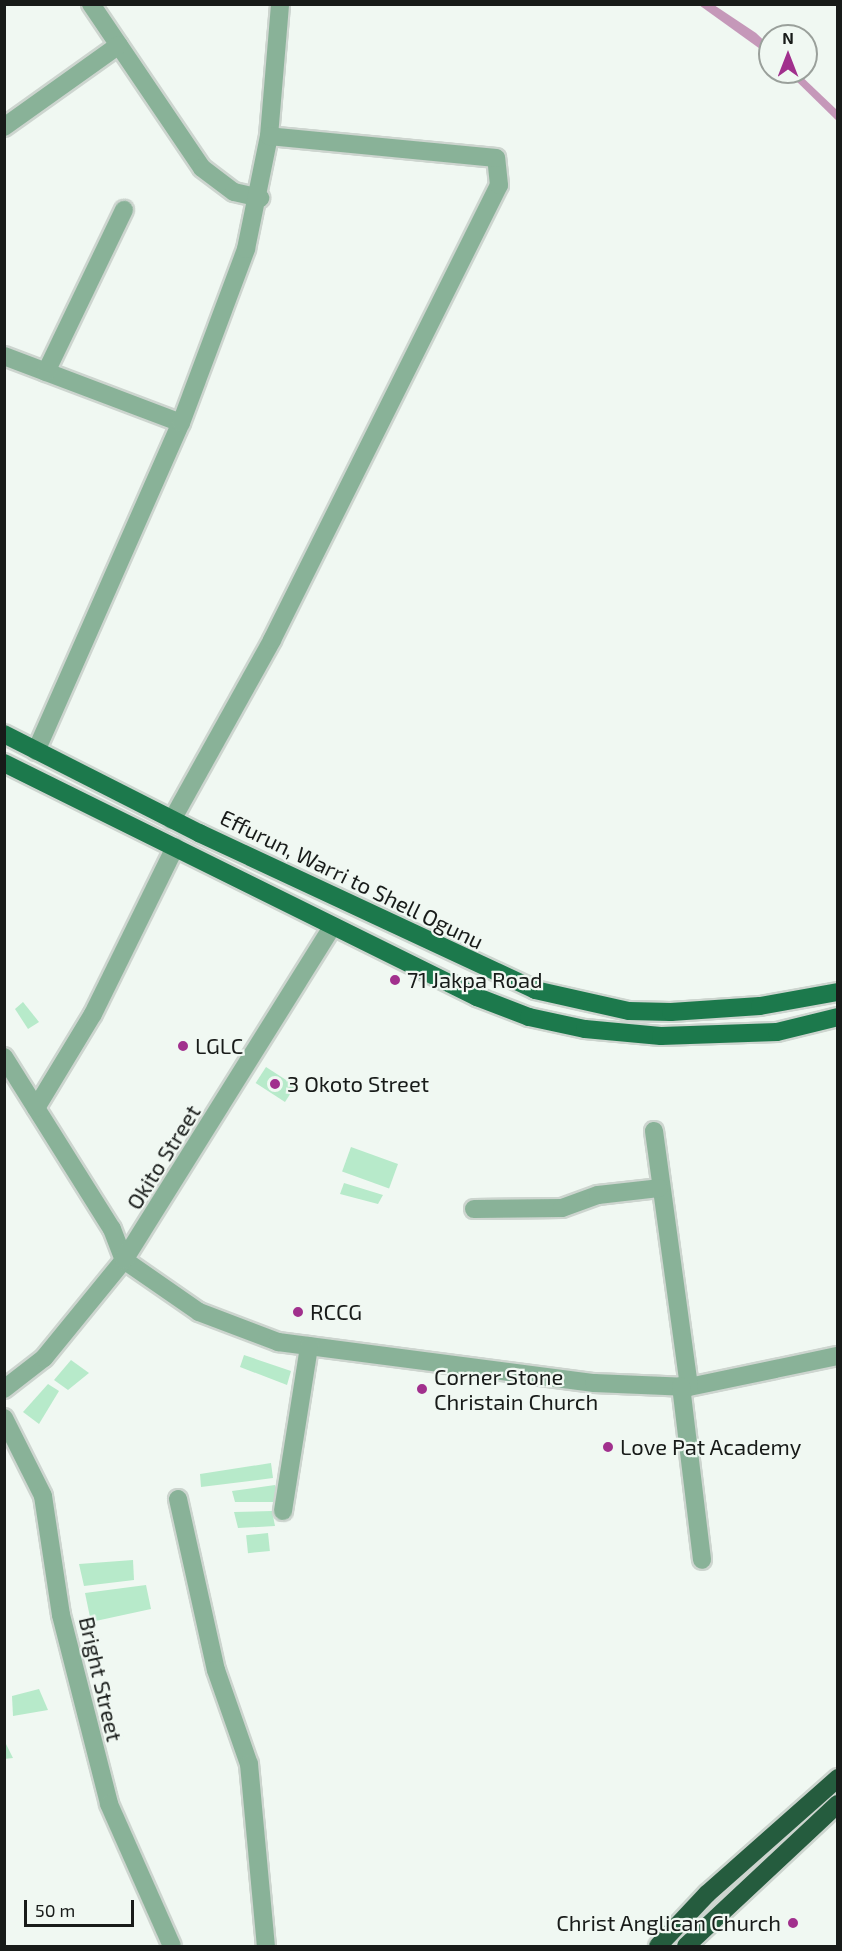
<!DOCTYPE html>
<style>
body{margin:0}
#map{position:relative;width:842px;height:1951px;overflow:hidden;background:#f0f8f2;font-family:"Exo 2",sans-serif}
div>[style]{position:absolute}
.water>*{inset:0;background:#c598b9}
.building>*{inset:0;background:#b7eaca;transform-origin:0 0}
.roads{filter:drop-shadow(2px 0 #cdd5cf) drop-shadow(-2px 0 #cdd5cf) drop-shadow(0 2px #cdd5cf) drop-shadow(0 -2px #cdd5cf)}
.minor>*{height:18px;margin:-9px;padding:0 9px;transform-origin:9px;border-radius:9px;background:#89b298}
.major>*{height:18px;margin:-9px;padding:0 9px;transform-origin:9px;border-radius:9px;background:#1c794c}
.highway>*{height:18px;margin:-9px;padding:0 9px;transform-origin:9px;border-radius:9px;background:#255c3e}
.dots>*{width:16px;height:16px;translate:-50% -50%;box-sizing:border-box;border:3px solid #f0f8f2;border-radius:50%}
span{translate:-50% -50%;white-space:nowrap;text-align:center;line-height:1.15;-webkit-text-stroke:4.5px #f0f8f2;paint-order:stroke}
.street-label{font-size:22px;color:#181b19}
.poi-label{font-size:22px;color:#181b19}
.left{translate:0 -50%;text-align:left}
.right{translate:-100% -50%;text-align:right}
.frame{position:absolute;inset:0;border:6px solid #181b19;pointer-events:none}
.north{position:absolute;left:758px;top:24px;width:60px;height:60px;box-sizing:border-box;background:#f0f8f2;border:2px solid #9aa09b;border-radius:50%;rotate:0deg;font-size:16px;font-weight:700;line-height:24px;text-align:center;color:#181b19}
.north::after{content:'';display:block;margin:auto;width:21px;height:27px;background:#a1308d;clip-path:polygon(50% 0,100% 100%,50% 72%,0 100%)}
.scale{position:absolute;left:24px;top:1900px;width:110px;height:27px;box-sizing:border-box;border:3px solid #181b19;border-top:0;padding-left:8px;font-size:18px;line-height:21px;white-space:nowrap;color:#181b19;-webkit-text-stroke:4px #f0f8f2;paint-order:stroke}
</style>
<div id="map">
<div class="water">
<div style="clip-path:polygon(699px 5px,714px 5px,756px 33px,770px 46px,770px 56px)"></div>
<div style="clip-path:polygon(787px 72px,797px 72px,837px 110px,837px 121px)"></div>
</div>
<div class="building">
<div style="clip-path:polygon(23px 1002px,39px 1022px,28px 1029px,15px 1009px)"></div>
<div style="left:266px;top:1067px;width:35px;height:19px;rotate:33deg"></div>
<div style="left:351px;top:1147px;width:50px;height:26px;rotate:20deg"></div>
<div style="clip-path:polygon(344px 1183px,383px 1195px,378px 1204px,340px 1194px)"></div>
<div style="clip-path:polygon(244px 1355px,291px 1371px,287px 1385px,240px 1367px)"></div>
<div style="clip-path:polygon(71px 1360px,89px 1373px,68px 1390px,54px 1380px)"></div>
<div style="clip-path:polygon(48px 1384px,59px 1391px,39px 1424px,23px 1412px)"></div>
<div style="clip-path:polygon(271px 1463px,273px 1478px,201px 1487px,200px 1474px)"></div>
<div style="clip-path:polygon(275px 1485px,280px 1502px,235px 1502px,232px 1491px)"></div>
<div style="clip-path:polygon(272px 1511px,275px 1526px,238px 1528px,234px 1512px)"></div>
<div style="left:268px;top:1533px;width:18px;height:22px;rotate:84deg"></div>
<div style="clip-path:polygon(133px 1560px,134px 1580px,84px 1586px,79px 1564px)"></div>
<div style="clip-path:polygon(146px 1585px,151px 1609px,91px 1622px,85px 1593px)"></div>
<div style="clip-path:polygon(39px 1689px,48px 1710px,13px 1716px,12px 1696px)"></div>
<div style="clip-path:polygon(4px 1740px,13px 1758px,4px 1759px)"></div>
</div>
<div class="roads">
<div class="minor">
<div style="left:91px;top:4px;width:198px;rotate:55.9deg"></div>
<div style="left:202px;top:168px;width:40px;rotate:37deg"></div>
<div style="left:234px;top:192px;width:27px;rotate:13deg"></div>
<div style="left:4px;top:127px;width:141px;rotate:-35.5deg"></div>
<div style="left:4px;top:356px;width:189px;rotate:20.7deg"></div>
<div style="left:46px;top:372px;width:180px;rotate:-64.3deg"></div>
<div style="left:36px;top:751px;width:359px;rotate:-66.2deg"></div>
<div style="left:181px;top:423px;width:186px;rotate:-69.5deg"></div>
<div style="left:246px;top:249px;width:115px;rotate:-78.5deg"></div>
<div style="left:269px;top:136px;width:132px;rotate:-85.2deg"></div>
<div style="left:172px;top:820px;width:206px;rotate:-60.9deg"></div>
<div style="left:272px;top:640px;width:508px;rotate:-63.49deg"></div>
<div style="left:499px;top:185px;width:27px;rotate:-96deg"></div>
<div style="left:496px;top:158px;width:228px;rotate:-174.5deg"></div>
<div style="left:4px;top:1057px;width:203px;rotate:57.9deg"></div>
<div style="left:112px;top:1229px;width:33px;rotate:69deg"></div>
<div style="left:124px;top:1260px;width:91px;rotate:34.7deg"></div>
<div style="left:199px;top:1312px;width:85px;rotate:20.8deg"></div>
<div style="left:278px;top:1342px;width:319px;rotate:7.4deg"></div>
<div style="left:594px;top:1383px;width:95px;rotate:2.4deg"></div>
<div style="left:689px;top:1387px;width:152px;rotate:-11.8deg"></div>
<div style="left:36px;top:1108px;width:110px;rotate:-58.8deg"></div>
<div style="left:93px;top:1014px;width:186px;rotate:-63.8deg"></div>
<div style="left:654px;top:1131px;width:258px;rotate:82.2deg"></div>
<div style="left:474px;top:1209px;width:88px;rotate:-0.7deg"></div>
<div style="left:562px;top:1208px;width:38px;rotate:-20deg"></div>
<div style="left:598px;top:1195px;width:61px;rotate:-6.5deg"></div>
<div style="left:681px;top:1386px;width:175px;rotate:83.1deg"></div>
<div style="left:4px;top:1389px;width:51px;rotate:-37.8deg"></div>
<div style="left:44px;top:1358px;width:127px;rotate:-50.8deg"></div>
<div style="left:124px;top:1260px;width:393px;rotate:-58deg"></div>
<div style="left:4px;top:1418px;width:87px;rotate:63.4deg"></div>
<div style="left:43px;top:1496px;width:120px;rotate:81.4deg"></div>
<div style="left:61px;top:1615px;width:195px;rotate:75.7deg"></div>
<div style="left:109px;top:1804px;width:155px;rotate:66.1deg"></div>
<div style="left:178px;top:1499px;width:175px;rotate:77.5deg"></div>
<div style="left:216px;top:1670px;width:100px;rotate:70.7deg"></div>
<div style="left:249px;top:1764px;width:183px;rotate:84.7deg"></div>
<div style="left:283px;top:1511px;width:167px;rotate:-81deg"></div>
</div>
<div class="major">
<div style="left:4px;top:734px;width:219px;rotate:26.9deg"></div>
<div style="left:199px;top:833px;width:371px;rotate:25deg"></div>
<div style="left:535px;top:990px;width:96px;rotate:12.6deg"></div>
<div style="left:629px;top:1011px;width:42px;rotate:1.4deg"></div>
<div style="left:671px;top:1012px;width:89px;rotate:-3.9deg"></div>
<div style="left:760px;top:1006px;width:79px;rotate:-10.2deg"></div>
<div style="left:4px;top:763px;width:528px;rotate:26.32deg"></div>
<div style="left:477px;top:997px;width:56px;rotate:21deg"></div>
<div style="left:529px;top:1017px;width:57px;rotate:12.1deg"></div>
<div style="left:585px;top:1029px;width:76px;rotate:5.3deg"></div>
<div style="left:661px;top:1036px;width:116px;rotate:-2deg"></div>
<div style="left:777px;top:1032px;width:63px;rotate:-13.8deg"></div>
</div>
<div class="highway">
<div style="left:658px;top:1946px;width:71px;rotate:-46.7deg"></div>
<div style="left:707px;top:1894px;width:175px;rotate:-41.5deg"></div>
<div style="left:686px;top:1946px;width:208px;rotate:-43.1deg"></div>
</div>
</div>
<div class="dots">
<div style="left:395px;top:980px;background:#a1308d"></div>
<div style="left:183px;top:1046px;background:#a1308d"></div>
<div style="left:275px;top:1084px;background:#a1308d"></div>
<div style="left:298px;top:1312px;background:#a1308d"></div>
<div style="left:422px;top:1389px;background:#a1308d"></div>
<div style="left:608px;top:1447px;background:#a1308d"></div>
<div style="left:793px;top:1923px;background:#a1308d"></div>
</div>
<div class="street-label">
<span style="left:352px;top:879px;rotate:26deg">Effurun, Warri to Shell Ogunu</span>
<span style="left:163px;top:1157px;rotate:-58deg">Okito Street</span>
<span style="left:101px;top:1679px;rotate:77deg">Bright Street</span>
</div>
<div class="poi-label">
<span class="left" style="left:407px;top:980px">71 Jakpa Road</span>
<span class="left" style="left:195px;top:1046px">LGLC</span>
<span class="left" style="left:287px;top:1084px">3 Okoto Street</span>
<span class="left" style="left:310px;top:1312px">RCCG</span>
<span class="left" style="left:434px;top:1389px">Corner Stone<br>Christain Church</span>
<span class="left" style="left:620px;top:1447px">Love Pat Academy</span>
<span class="right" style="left:781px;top:1923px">Christ Anglican Church</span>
</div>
<div class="frame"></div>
<div class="north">N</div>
<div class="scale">50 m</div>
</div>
